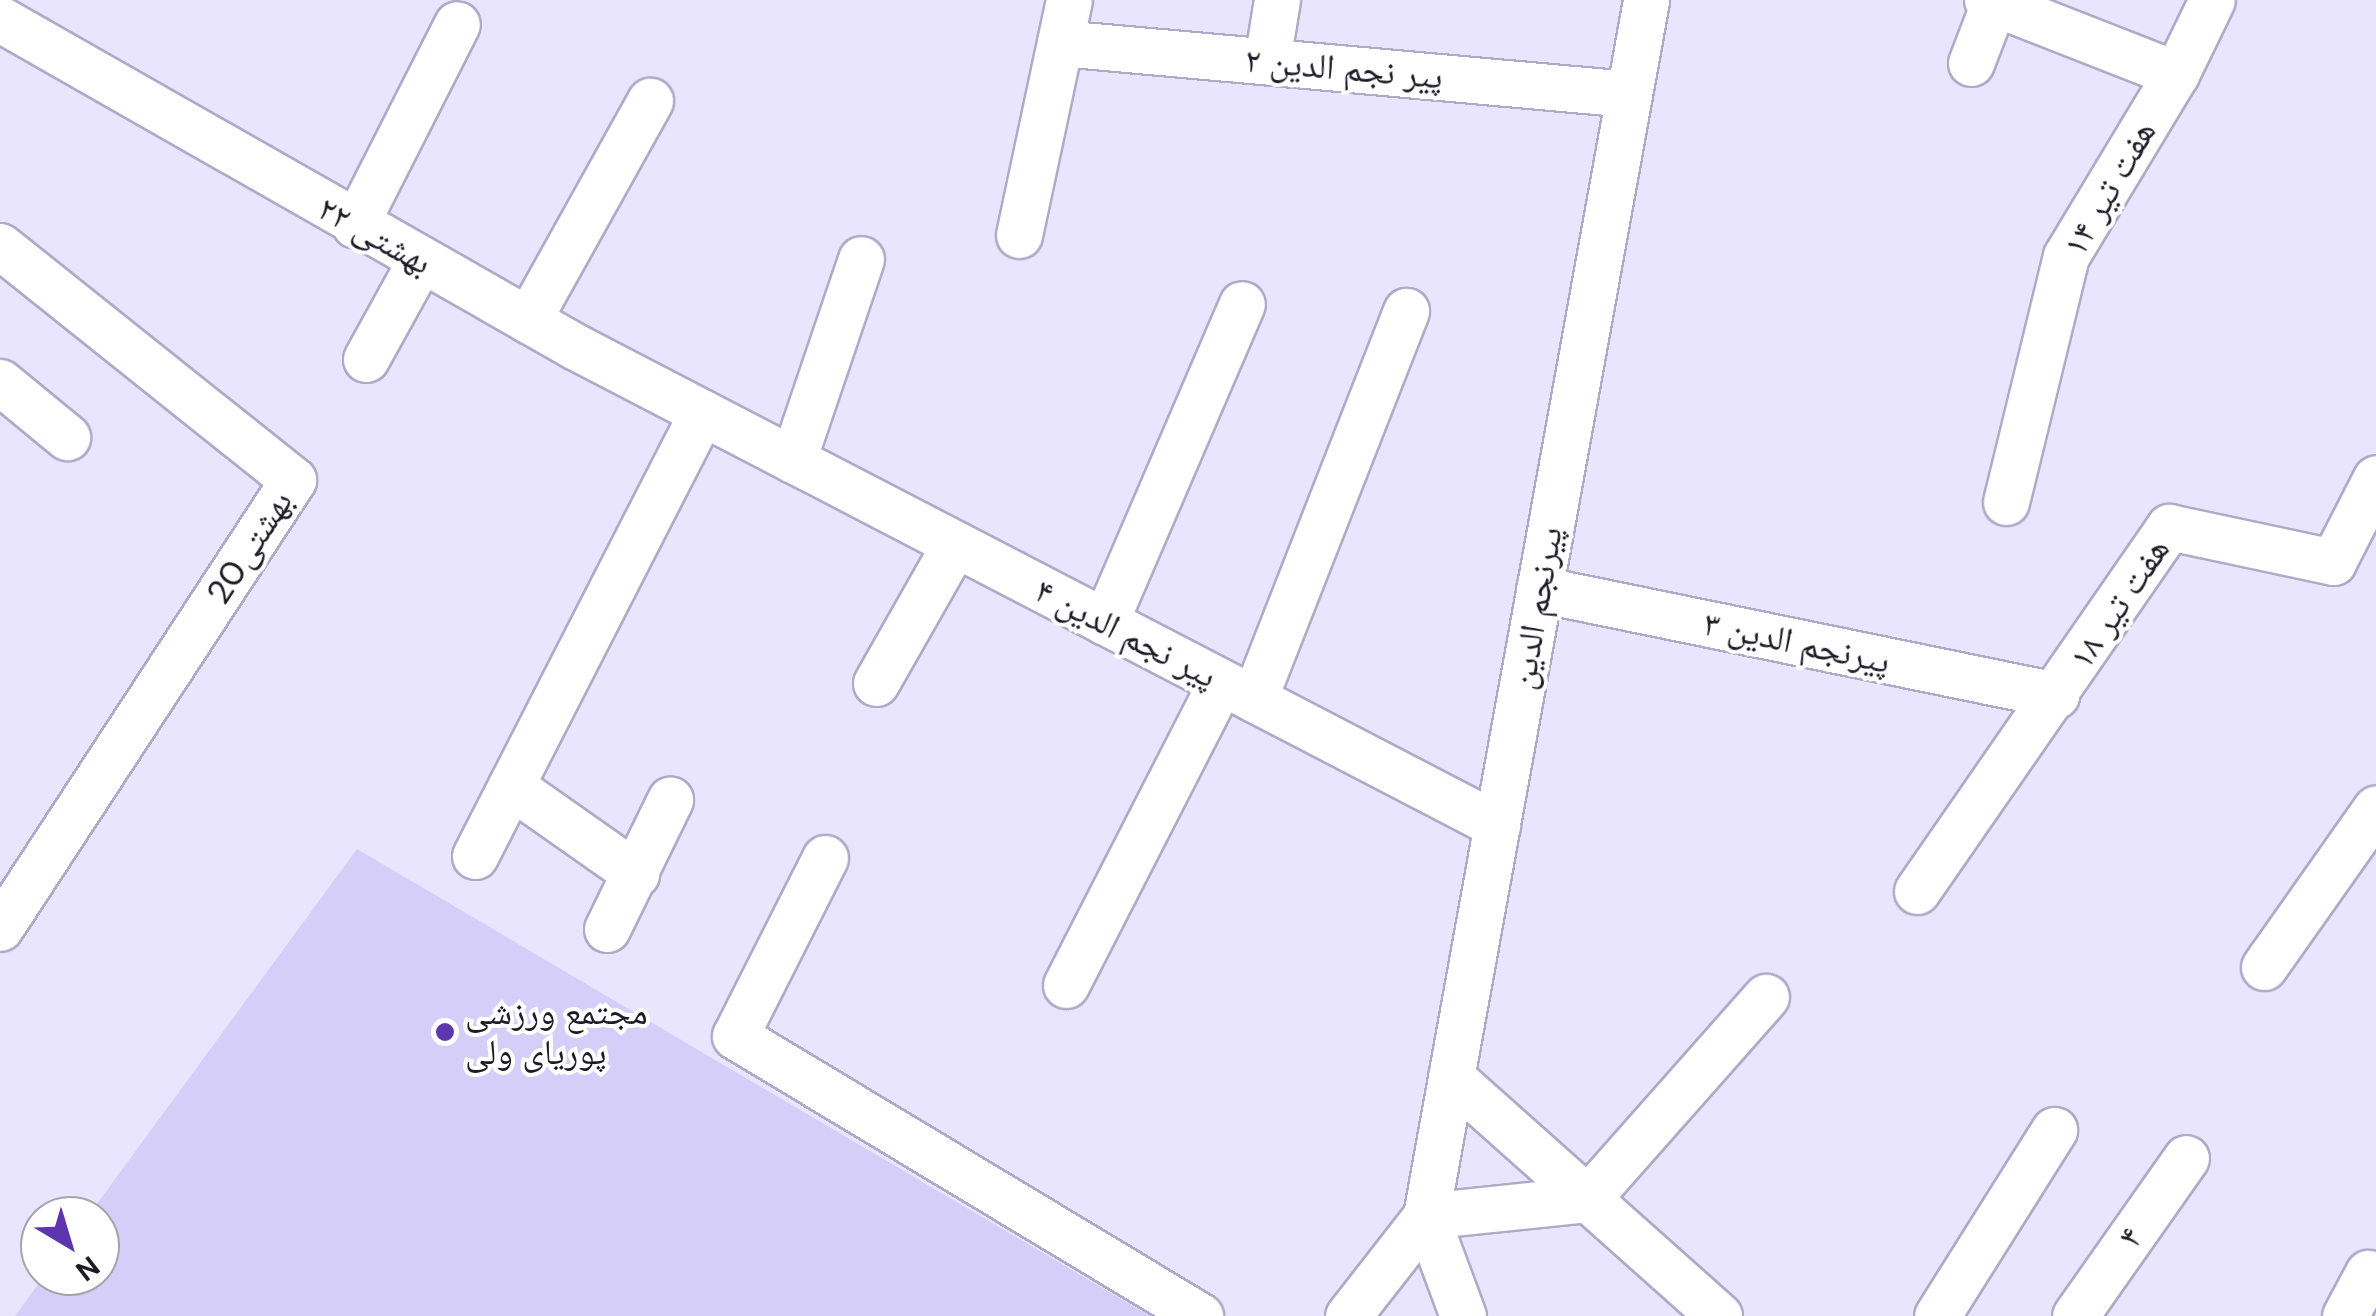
<!DOCTYPE html>
<meta charset="utf-8">
<style>
body{margin:0}
#map{position:relative;width:2376px;height:1316px;overflow:hidden;background:#e9e5fe;font-family:"DM Sans","Noto Naskh Arabic",sans-serif}
div>[style]{position:absolute}
.green>*{inset:0;background:#d5cef9}
.roads{filter:drop-shadow(2px 0 #afaac7) drop-shadow(-2px 0 #afaac7) drop-shadow(0 2px #afaac7) drop-shadow(0 -2px #afaac7)}
.minor>*{height:45px;margin:-22.5px;padding:0 22.5px;transform-origin:22.5px;border-radius:22.5px;background:#fff}
.dots>*{width:28px;height:28px;translate:-50% -50%;box-sizing:border-box;border:5px solid #fff;border-radius:50%}
span{translate:-50% -50%;white-space:nowrap;text-align:center;line-height:1.15;-webkit-text-stroke:8px #fff;paint-order:stroke}
.street-label{font-size:35px;color:#1d1c26}
.poi-label{font-size:35px;color:#1d1c26}
.left{translate:0 -50%;text-align:left}
.north{position:absolute;left:20px;top:1196px;width:100px;height:100px;box-sizing:border-box;background:#fff;border:2px solid #a5a4a8;border-radius:50%;rotate:142deg;font-size:28px;font-weight:700;line-height:40px;text-align:center;color:#1d1c26}
.north::after{content:'';display:block;margin:auto;width:35px;height:45px;background:#5d36ae;clip-path:polygon(50% 0,100% 100%,50% 72%,0 100%)}
</style>
<div id="map">
<div class="green">
<div style="clip-path:polygon(357px 849px,1150px 1316px,15px 1316px,44px 1276px,100px 1276px,100px 1216px,88px 1216px)"></div>
</div>
<div class="roads">
<div class="minor">
<div style="left:1987px;top:0;width:203px;rotate:21.4deg"></div>
<div style="left:0;top:19px;width:663px;rotate:29.66deg"></div>
<div style="left:576px;top:347px;width:1038px;rotate:27.43deg"></div>
<div style="left:1060px;top:43px;width:571px;rotate:5.12deg"></div>
<div style="left:1267px;top:61px;width:62px;rotate:-80.7deg"></div>
<div style="left:1971px;top:63px;width:64px;rotate:-69deg"></div>
<div style="left:355px;top:225px;width:225px;rotate:-63.1deg"></div>
<div style="left:1019px;top:235px;width:240px;rotate:-78deg"></div>
<div style="left:0;top:246px;width:375px;rotate:38.6deg"></div>
<div style="left:293px;top:480px;width:535px;rotate:123.19deg"></div>
<div style="left:528px;top:320px;width:251px;rotate:-60.9deg"></div>
<div style="left:366px;top:359px;width:112px;rotate:-61.1deg"></div>
<div style="left:0;top:382px;width:87px;rotate:39.4deg"></div>
<div style="left:793px;top:460px;width:212px;rotate:-71.3deg"></div>
<div style="left:2006px;top:502px;width:253px;rotate:-76.3deg"></div>
<div style="left:2066px;top:256px;width:213px;rotate:-58.9deg"></div>
<div style="left:2176px;top:74px;width:82px;rotate:-64.1deg"></div>
<div style="left:1539px;top:589px;width:528px;rotate:11.59deg"></div>
<div style="left:1105px;top:622px;width:346px;rotate:-66.7deg"></div>
<div style="left:876px;top:683px;width:160px;rotate:-60.4deg"></div>
<div style="left:1254px;top:699px;width:417px;rotate:-68.6deg"></div>
<div style="left:511px;top:786px;width:153px;rotate:35.1deg"></div>
<div style="left:475px;top:856px;width:498px;rotate:-62.9deg"></div>
<div style="left:825px;top:858px;width:199px;rotate:116.8deg"></div>
<div style="left:735px;top:1036px;width:543px;rotate:31.05deg"></div>
<div style="left:1917px;top:891px;width:443px;rotate:-55.3deg"></div>
<div style="left:2169px;top:527px;width:168px;rotate:12deg"></div>
<div style="left:2333px;top:562px;width:94px;rotate:-62.9deg"></div>
<div style="left:607px;top:929px;width:144px;rotate:-64deg"></div>
<div style="left:2264px;top:967px;width:194px;rotate:-54.8deg"></div>
<div style="left:1066px;top:985px;width:340px;rotate:-62.9deg"></div>
<div style="left:1451px;top:1077px;width:359px;rotate:41.7deg"></div>
<div style="left:1587px;top:1199px;width:162px;rotate:174deg"></div>
<div style="left:1426px;top:1216px;width:1236px;rotate:-79.74deg"></div>
<div style="left:1587px;top:1199px;width:270px;rotate:-48.5deg"></div>
<div style="left:1348px;top:1316px;width:127px;rotate:-52deg"></div>
<div style="left:1426px;top:1216px;width:107px;rotate:69.7deg"></div>
<div style="left:1937px;top:1316px;width:220px;rotate:-57.8deg"></div>
<div style="left:2075px;top:1316px;width:193px;rotate:-54.9deg"></div>
<div style="left:2345px;top:1316px;width:49px;rotate:-61.9deg"></div>
</div>
</div>
<div class="dots">
<div style="left:445px;top:1032px;background:#5d36ae"></div>
</div>
<div class="street-label">
<span style="left:1344px;top:68px;rotate:5deg">پیر نجم الدین ۲</span>
<span style="left:2109px;top:188px;rotate:-60deg">هفت تیر ۱۴</span>
<span style="left:375px;top:235px;rotate:29deg">بهشتی ۲۲</span>
<span style="left:249px;top:547px;rotate:-57deg">بهشتی20</span>
<span style="left:2119px;top:603px;rotate:-56deg">هفت تیر ۱۸</span>
<span style="left:1536px;top:608px;rotate:-80deg">پیرنجم الدین</span>
<span style="left:1126px;top:633px;rotate:27deg">پیر نجم الدین ۴</span>
<span style="left:1797px;top:642px;rotate:12deg">پیرنجم الدین ۳</span>
<span style="left:2130px;top:1237px;rotate:-55deg">۴</span>
</div>
<div class="poi-label">
<span class="left" style="left:465px;top:1032px">مجتمع ورزشی<br>پوریای ولی</span>
</div>
<div class="north">N</div>
</div>
